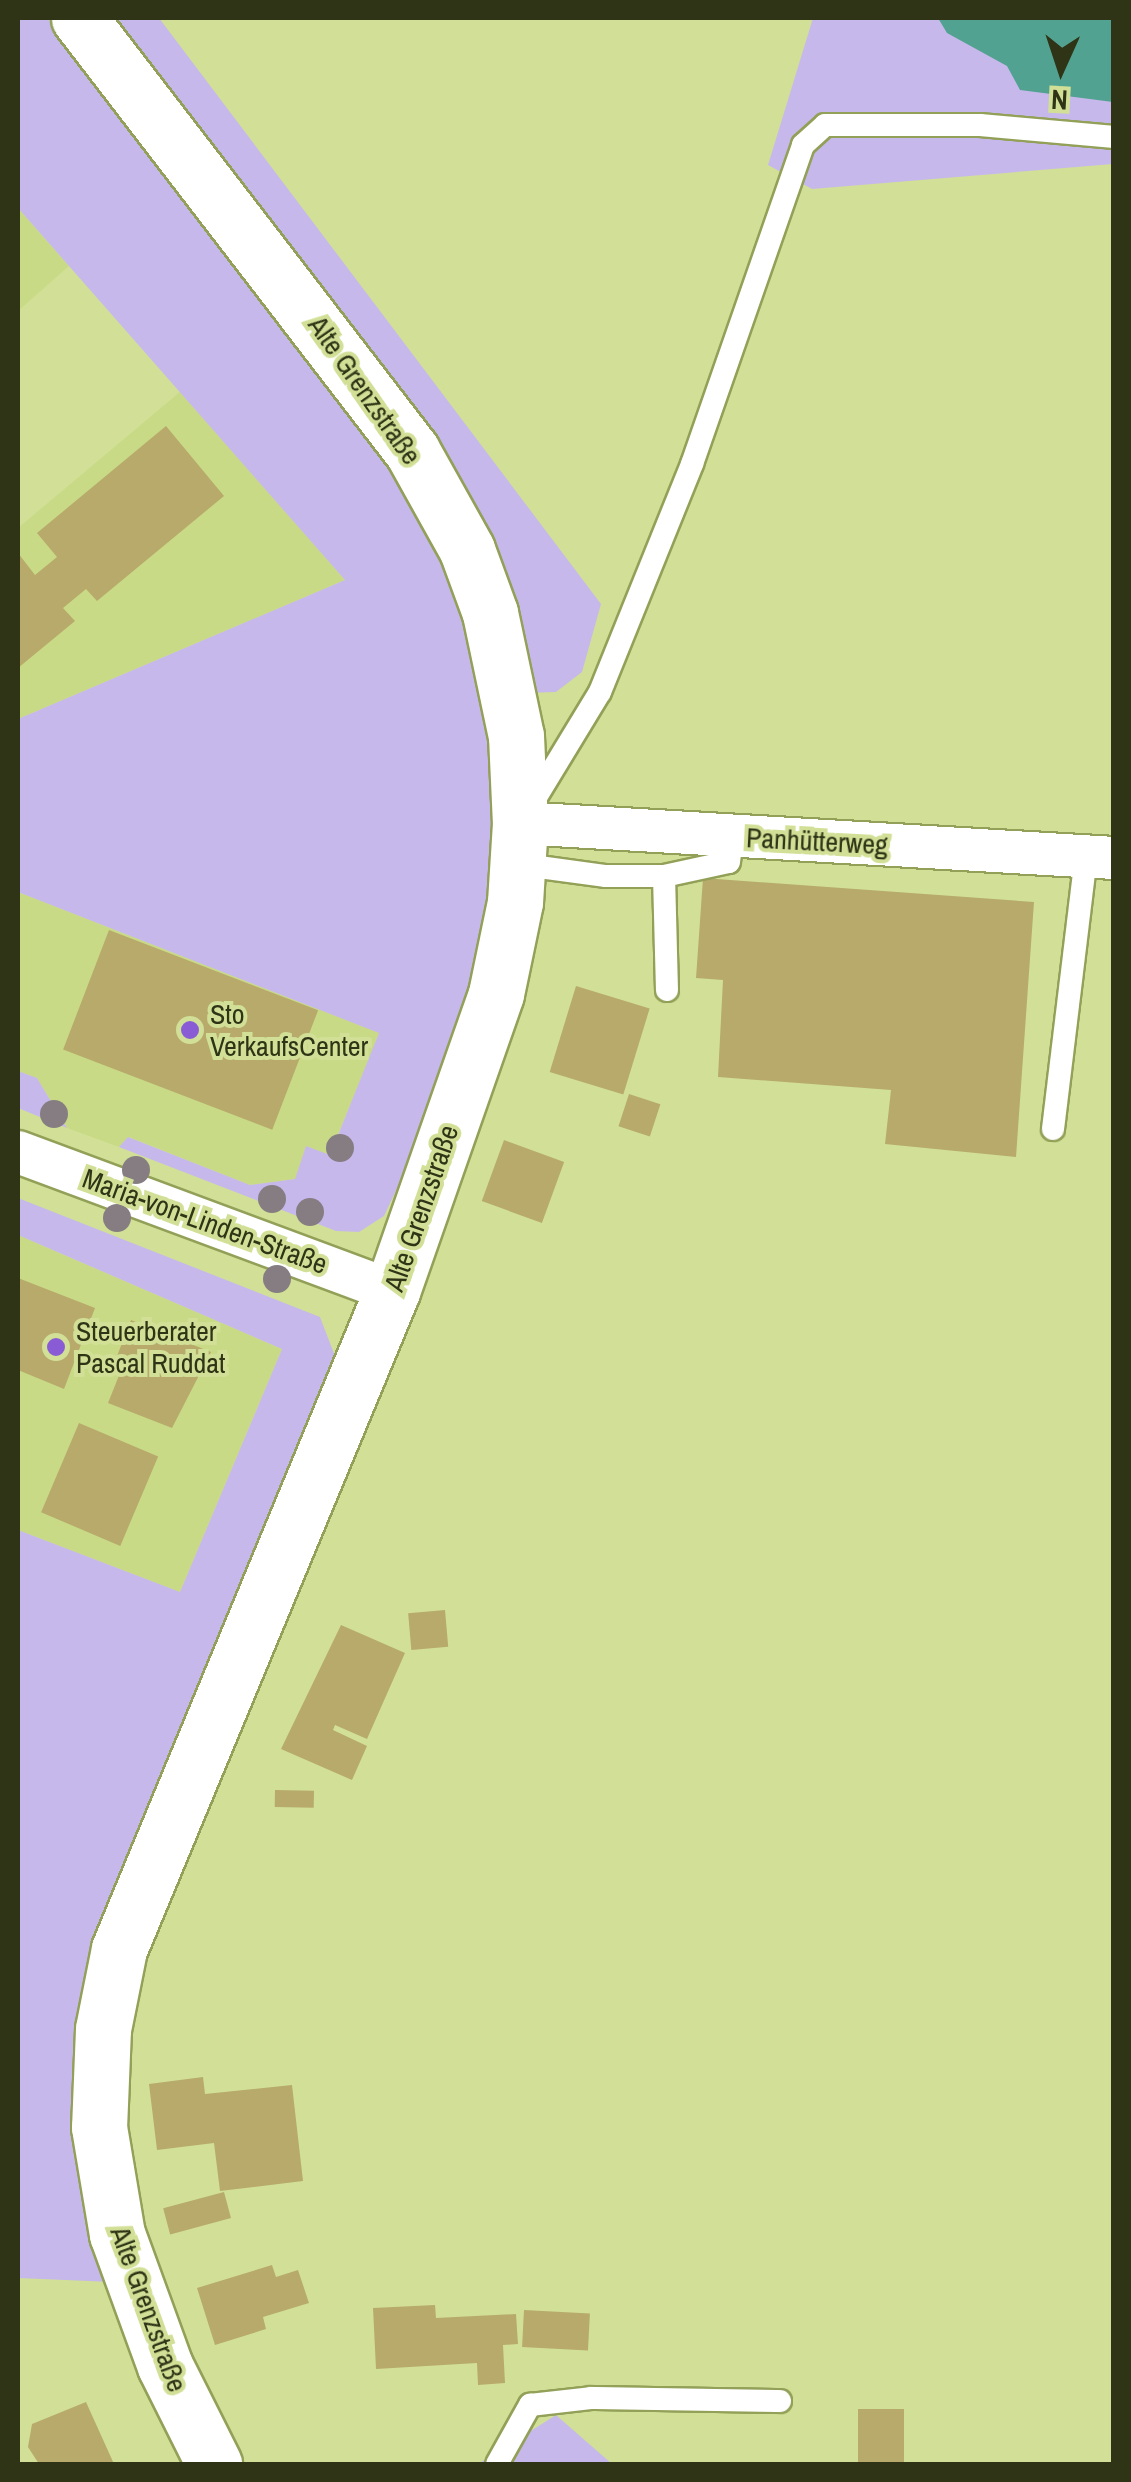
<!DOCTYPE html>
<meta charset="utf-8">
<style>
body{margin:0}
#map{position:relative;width:1131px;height:2482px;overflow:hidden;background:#d1e096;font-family:"Archivo Narrow",sans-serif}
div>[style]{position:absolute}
.built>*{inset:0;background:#c9da87}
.green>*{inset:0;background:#c7b8ec}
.water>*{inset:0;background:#51a291}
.building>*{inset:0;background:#b7aa6b;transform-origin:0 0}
.roads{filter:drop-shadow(2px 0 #92a058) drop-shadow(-2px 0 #92a058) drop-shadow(0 2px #92a058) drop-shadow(0 -2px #92a058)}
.lane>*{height:22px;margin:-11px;padding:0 11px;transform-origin:11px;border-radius:11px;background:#fff}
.street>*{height:42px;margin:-21px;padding:0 21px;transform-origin:21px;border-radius:21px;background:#fff}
.secondary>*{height:55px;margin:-27.5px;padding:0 27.5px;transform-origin:27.5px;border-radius:27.5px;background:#fff}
.trees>*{width:28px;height:28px;margin:-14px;border-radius:50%;background:#857d81}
.dots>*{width:28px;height:28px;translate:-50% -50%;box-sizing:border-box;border:5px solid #d1e096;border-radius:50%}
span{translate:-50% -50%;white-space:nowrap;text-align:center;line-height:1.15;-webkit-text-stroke:8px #d1e096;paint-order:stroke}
.street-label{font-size:28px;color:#2f3416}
.poi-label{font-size:28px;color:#2f3416}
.left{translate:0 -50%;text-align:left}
.frame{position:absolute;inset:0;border:20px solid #2f3416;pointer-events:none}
.north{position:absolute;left:1011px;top:20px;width:100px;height:100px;-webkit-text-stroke:8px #d1e096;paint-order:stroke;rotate:183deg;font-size:28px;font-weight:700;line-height:40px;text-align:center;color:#2f3416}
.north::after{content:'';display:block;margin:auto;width:35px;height:45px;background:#2f3416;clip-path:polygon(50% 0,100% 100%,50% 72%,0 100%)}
</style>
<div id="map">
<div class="built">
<div style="clip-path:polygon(18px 208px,69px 266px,18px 311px)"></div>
<div style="clip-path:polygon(181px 391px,345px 580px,18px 719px,18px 528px)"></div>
<div style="clip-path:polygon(18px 892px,380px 1033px,329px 1156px,295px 1179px,250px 1185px,129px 1137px,119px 1147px,67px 1128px,37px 1078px,18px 1071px)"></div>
<div style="clip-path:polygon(18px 1235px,282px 1349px,180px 1592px,18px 1530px)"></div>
</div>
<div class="green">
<div style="clip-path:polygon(18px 18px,47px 18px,384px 456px,443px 552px,497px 732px,495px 908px,413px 1184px,401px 1180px,384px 1216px,359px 1232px,336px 1231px,119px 1147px,128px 1137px,250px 1185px,295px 1179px,306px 1146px,330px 1155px,379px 1033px,18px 892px,18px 719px,345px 580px,18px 208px)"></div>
<div style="clip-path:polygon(108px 18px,159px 18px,601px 604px,582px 672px,556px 692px,525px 693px,506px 605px)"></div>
<div style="clip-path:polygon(813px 18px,1113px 18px,1113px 164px,812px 189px,768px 165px)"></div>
<div style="clip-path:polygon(18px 1071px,37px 1078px,67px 1128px,18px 1108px)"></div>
<div style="clip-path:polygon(18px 1198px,320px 1317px,335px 1356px,143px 1829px,112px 2282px,18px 2278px,18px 1530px,180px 1592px,282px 1349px,18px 1235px)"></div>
<div style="clip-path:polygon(556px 2415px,612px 2464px,478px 2464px)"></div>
</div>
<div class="water">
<div style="clip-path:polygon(938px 18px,1113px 18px,1113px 102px,1020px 90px,1007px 66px,947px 33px)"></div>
</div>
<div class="building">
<div style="clip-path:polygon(166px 426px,224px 496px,97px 601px,86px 589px,63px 608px,75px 621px,18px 668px,18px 553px,35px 575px,57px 557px,37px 533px)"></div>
<div style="clip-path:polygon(703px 878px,1034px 902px,1016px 1157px,885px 1144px,891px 1090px,718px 1077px,723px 980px,696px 978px)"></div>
<div style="left:109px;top:930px;width:224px;height:128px;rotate:21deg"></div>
<div style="left:576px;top:986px;width:77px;height:90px;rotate:17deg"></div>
<div style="left:629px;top:1094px;width:33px;height:34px;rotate:18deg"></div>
<div style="left:504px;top:1140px;width:64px;height:65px;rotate:20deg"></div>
<div style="clip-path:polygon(18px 1278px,95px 1308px,64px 1389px,18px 1370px)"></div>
<div style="clip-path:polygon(131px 1320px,211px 1352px,172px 1428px,108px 1403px,120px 1373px,112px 1369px)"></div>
<div style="left:79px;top:1423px;width:86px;height:97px;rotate:23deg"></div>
<div style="left:445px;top:1610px;width:37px;height:37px;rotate:85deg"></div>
<div style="clip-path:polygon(341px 1625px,405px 1653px,367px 1739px,335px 1725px,333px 1730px,367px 1746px,352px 1780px,281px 1749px)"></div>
<div style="left:275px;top:1790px;width:39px;height:17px;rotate:1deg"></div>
<div style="clip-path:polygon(203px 2077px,205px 2094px,292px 2085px,303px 2181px,220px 2191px,214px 2143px,157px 2150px,149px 2084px)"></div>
<div style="left:224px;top:2192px;width:27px;height:63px;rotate:75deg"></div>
<div style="clip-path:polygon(272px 2265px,276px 2277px,298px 2270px,309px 2303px,263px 2317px,266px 2329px,215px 2345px,197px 2288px)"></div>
<div style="clip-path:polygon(435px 2305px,436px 2318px,516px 2314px,518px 2344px,503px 2345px,505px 2383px,478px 2385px,477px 2363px,376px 2369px,373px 2308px)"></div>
<div style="left:524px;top:2310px;width:66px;height:37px;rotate:3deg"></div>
<div style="clip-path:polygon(86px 2402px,114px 2464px,39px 2464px,28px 2447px,32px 2424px)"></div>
<div style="left:904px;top:2409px;width:55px;height:46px;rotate:90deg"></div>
</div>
<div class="roads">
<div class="lane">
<div style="left:530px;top:807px;width:135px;rotate:-58.7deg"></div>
<div style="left:600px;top:692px;width:246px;rotate:-68deg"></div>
<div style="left:692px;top:464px;width:338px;rotate:-70.8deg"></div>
<div style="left:803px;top:145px;width:30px;rotate:-42deg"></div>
<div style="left:825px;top:125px;width:155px"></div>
<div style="left:980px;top:125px;width:135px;rotate:5.1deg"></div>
<div style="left:517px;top:864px;width:90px;rotate:7.7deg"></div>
<div style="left:606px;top:876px;width:58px"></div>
<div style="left:664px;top:876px;width:66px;rotate:-12.2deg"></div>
<div style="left:729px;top:862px;width:26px;rotate:-83deg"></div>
<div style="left:664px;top:876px;width:114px;rotate:88.5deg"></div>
<div style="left:1053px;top:1129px;width:274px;rotate:-83.1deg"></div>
<div style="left:497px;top:2464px;width:68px;rotate:-60.8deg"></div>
<div style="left:530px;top:2405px;width:61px;rotate:-6.5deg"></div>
<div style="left:591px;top:2398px;width:189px;rotate:0.9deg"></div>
</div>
<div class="street">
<div style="left:520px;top:823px;width:595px;rotate:3.37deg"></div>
<div style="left:18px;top:1152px;width:399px;rotate:20.4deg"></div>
</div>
<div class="secondary">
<div style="left:79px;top:18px;width:546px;rotate:52.44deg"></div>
<div style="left:412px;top:451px;width:113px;rotate:60.9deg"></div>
<div style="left:467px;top:550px;width:67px;rotate:69.9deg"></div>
<div style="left:490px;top:613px;width:126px;rotate:78.1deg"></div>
<div style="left:516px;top:736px;width:87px;rotate:87.4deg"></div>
<div style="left:520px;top:823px;width:79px;rotate:93.6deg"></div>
<div style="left:515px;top:902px;width:94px;rotate:101.7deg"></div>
<div style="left:496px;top:994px;width:315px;rotate:109.3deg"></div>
<div style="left:392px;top:1291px;width:712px;rotate:112.53deg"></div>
<div style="left:119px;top:1949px;width:82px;rotate:101.3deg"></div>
<div style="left:103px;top:2029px;width:98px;rotate:92.3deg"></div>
<div style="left:99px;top:2127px;width:109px;rotate:80.5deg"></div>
<div style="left:117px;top:2234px;width:140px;rotate:70deg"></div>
<div style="left:165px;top:2366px;width:110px;rotate:63.4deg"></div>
</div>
</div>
<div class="trees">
<div style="left:54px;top:1114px"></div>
<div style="left:340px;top:1148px"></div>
<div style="left:136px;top:1170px"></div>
<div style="left:272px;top:1199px"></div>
<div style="left:310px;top:1212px"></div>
<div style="left:117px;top:1218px"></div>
<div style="left:277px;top:1279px"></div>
</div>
<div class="dots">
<div style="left:190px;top:1030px;background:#895cd5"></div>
<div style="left:56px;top:1347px;background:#895cd5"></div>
</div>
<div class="street-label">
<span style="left:365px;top:390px;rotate:55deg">Alte Grenzstraße</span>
<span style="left:817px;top:841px;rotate:3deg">Panhütterweg</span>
<span style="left:421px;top:1208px;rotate:-71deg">Alte Grenzstraße</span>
<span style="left:205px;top:1221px;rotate:20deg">Maria-von-Linden-Straße</span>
<span style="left:149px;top:2309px;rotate:70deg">Alte Grenzstraße</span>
</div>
<div class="poi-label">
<span class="left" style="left:210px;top:1030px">Sto<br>VerkaufsCenter</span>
<span class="left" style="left:76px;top:1347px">Steuerberater<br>Pascal Ruddat</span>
</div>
<div class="frame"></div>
<div class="north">N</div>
</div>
